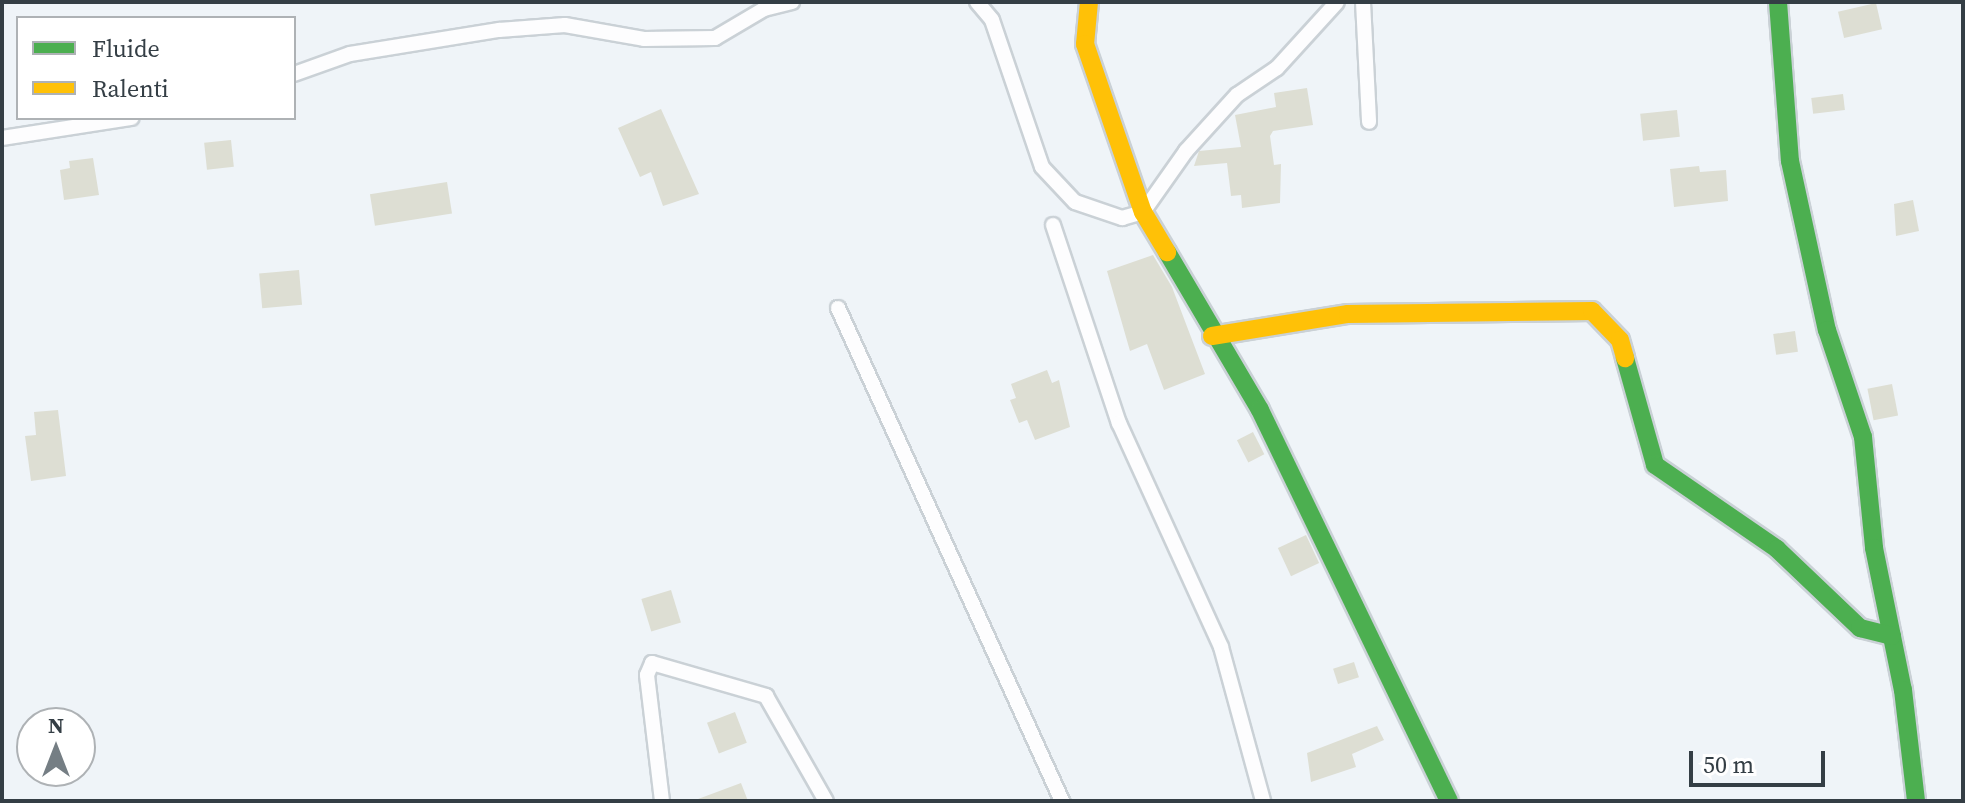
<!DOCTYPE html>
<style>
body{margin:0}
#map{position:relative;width:1965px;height:803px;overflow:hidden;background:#eff4f8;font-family:"Source Serif 4",serif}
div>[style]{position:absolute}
.building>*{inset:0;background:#ddded3;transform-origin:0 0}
.roads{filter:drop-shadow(2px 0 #cad1d6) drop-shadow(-2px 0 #cad1d6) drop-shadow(0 2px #cad1d6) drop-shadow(0 -2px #cad1d6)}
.street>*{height:14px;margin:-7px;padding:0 7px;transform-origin:7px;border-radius:7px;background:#fdfdfe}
.fast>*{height:18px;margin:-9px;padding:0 9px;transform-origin:9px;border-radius:9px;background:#4caf50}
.slow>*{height:18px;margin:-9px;padding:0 9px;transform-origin:9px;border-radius:9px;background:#ffc107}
span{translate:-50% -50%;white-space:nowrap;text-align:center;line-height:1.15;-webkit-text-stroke:6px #fff;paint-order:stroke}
.frame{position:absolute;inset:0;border:4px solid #343e45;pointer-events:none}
.legend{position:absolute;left:16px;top:16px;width:280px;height:104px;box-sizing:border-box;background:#fff;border:2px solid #aeb2b5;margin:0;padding:10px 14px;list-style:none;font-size:24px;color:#343e45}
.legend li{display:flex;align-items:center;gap:16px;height:40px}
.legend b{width:40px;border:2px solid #aeb2b5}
.north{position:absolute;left:16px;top:707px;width:80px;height:80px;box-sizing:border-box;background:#fff;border:2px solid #aeb2b5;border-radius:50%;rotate:0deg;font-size:22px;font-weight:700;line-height:32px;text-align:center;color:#343e45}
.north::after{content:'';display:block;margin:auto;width:28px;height:36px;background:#757e84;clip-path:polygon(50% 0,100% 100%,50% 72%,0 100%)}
.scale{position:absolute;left:1689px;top:751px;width:136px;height:36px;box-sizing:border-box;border:4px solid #343e45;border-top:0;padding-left:10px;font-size:24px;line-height:28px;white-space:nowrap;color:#343e45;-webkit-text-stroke:6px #fff;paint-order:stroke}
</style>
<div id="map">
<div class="building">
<div style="left:1876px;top:3px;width:27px;height:39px;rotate:77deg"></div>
<div style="clip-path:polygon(1307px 88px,1313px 125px,1273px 131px,1270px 136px,1274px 165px,1281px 164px,1280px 203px,1242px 208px,1241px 195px,1231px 196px,1227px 163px,1194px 166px,1199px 151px,1241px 147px,1235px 115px,1276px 107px,1274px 93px)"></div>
<div style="left:1843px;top:94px;width:16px;height:32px;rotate:83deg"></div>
<div style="clip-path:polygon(661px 109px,699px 194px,663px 206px,651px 172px,640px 177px,618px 128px)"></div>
<div style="left:1677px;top:110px;width:27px;height:37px;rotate:84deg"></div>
<div style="left:231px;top:140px;width:27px;height:27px;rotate:84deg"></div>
<div style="clip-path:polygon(93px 158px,99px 195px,64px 200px,60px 170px,70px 168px,69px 161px)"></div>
<div style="clip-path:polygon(1699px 166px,1700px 172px,1726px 170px,1728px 201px,1674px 207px,1670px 169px)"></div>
<div style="left:447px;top:182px;width:32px;height:78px;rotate:81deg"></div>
<div style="clip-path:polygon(1913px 200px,1919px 231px,1896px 236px,1894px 204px)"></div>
<div style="clip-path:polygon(1153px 255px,1172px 287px,1205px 374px,1164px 390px,1147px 344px,1130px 351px,1107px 271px)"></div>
<div style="left:299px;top:270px;width:35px;height:40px;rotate:85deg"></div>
<div style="left:1795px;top:331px;width:21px;height:22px;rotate:82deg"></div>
<div style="clip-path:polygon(1047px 370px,1052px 383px,1059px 380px,1070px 427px,1035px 440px,1027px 420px,1019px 423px,1010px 400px,1016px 398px,1011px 384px)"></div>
<div style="left:1892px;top:384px;width:32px;height:25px;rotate:79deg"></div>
<div style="clip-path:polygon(58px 410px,66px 476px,31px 481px,25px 436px,36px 435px,34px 412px)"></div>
<div style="left:1253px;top:432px;width:25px;height:18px;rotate:63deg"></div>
<div style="left:1306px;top:535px;width:31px;height:31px;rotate:65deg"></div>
<div style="left:671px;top:590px;width:34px;height:31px;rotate:73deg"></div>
<div style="left:1354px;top:662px;width:16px;height:22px;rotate:72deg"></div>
<div style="left:735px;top:712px;width:33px;height:30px;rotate:69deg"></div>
<div style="clip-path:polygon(1377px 726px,1384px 740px,1352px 754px,1356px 767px,1311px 782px,1307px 753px)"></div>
<div style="clip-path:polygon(741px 783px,748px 801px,699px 801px,698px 799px)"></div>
</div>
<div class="roads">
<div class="street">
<div style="left:977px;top:2px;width:23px;rotate:50deg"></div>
<div style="left:992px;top:20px;width:155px;rotate:71.2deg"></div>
<div style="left:1042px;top:167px;width:48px;rotate:46.7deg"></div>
<div style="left:1075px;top:202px;width:50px;rotate:18.8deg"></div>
<div style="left:1122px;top:218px;width:22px;rotate:-16deg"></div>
<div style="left:1143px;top:212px;width:75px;rotate:-54.8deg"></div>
<div style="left:1186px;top:151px;width:76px;rotate:-47.7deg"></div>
<div style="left:1237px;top:95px;width:48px;rotate:-34deg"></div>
<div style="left:1277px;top:68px;width:89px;rotate:-47.7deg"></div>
<div style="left:1363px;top:2px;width:120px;rotate:87.1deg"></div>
<div style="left:294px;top:74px;width:59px;rotate:-19.7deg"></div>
<div style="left:350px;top:54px;width:151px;rotate:-9.2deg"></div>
<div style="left:499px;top:30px;width:66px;rotate:-4.3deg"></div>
<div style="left:565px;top:25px;width:80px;rotate:10deg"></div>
<div style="left:644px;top:39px;width:71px;rotate:-0.8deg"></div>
<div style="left:715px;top:38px;width:57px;rotate:-30.6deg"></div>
<div style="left:764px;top:9px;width:29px;rotate:-14deg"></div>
<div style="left:2px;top:138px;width:131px;rotate:-8.8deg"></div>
<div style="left:1053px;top:225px;width:209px;rotate:71.6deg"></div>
<div style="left:1119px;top:423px;width:246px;rotate:65.5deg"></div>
<div style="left:1221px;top:647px;width:160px;rotate:74.7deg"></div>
<div style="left:838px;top:308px;width:542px;rotate:65.56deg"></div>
<div style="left:662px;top:801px;width:127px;rotate:-96.8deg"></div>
<div style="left:647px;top:675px;width:13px;rotate:-67deg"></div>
<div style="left:652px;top:663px;width:119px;rotate:16.1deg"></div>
<div style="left:766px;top:696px;width:121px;rotate:60.3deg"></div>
</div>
<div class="fast">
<div style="left:1778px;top:2px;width:159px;rotate:85.7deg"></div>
<div style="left:1790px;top:161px;width:173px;rotate:77.7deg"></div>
<div style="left:1827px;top:330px;width:113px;rotate:71.4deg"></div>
<div style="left:1863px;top:437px;width:112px;rotate:84.3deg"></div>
<div style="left:1874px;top:548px;width:145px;rotate:78.5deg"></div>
<div style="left:1903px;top:690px;width:112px;rotate:83.3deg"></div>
<div style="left:1167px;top:252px;width:183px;rotate:59.5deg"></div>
<div style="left:1260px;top:410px;width:434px;rotate:64.2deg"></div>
<div style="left:1625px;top:358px;width:111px;rotate:74.3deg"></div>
<div style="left:1655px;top:465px;width:148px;rotate:34.5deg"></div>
<div style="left:1777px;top:549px;width:115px;rotate:43.6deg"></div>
<div style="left:1860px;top:628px;width:33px;rotate:14deg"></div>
</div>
<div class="slow">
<div style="left:1089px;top:2px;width:42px;rotate:95.4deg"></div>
<div style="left:1085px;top:44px;width:178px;rotate:71deg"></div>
<div style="left:1143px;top:212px;width:47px;rotate:59deg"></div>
<div style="left:1212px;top:336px;width:138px;rotate:-9.2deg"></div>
<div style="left:1348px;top:314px;width:244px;rotate:-0.7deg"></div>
<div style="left:1592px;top:311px;width:40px;rotate:46deg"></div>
<div style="left:1620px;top:340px;width:19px;rotate:74deg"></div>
</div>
</div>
<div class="frame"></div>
<ul class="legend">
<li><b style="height:10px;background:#4caf50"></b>Fluide</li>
<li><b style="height:10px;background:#ffc107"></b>Ralenti</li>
</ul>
<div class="north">N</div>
<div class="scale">50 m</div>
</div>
